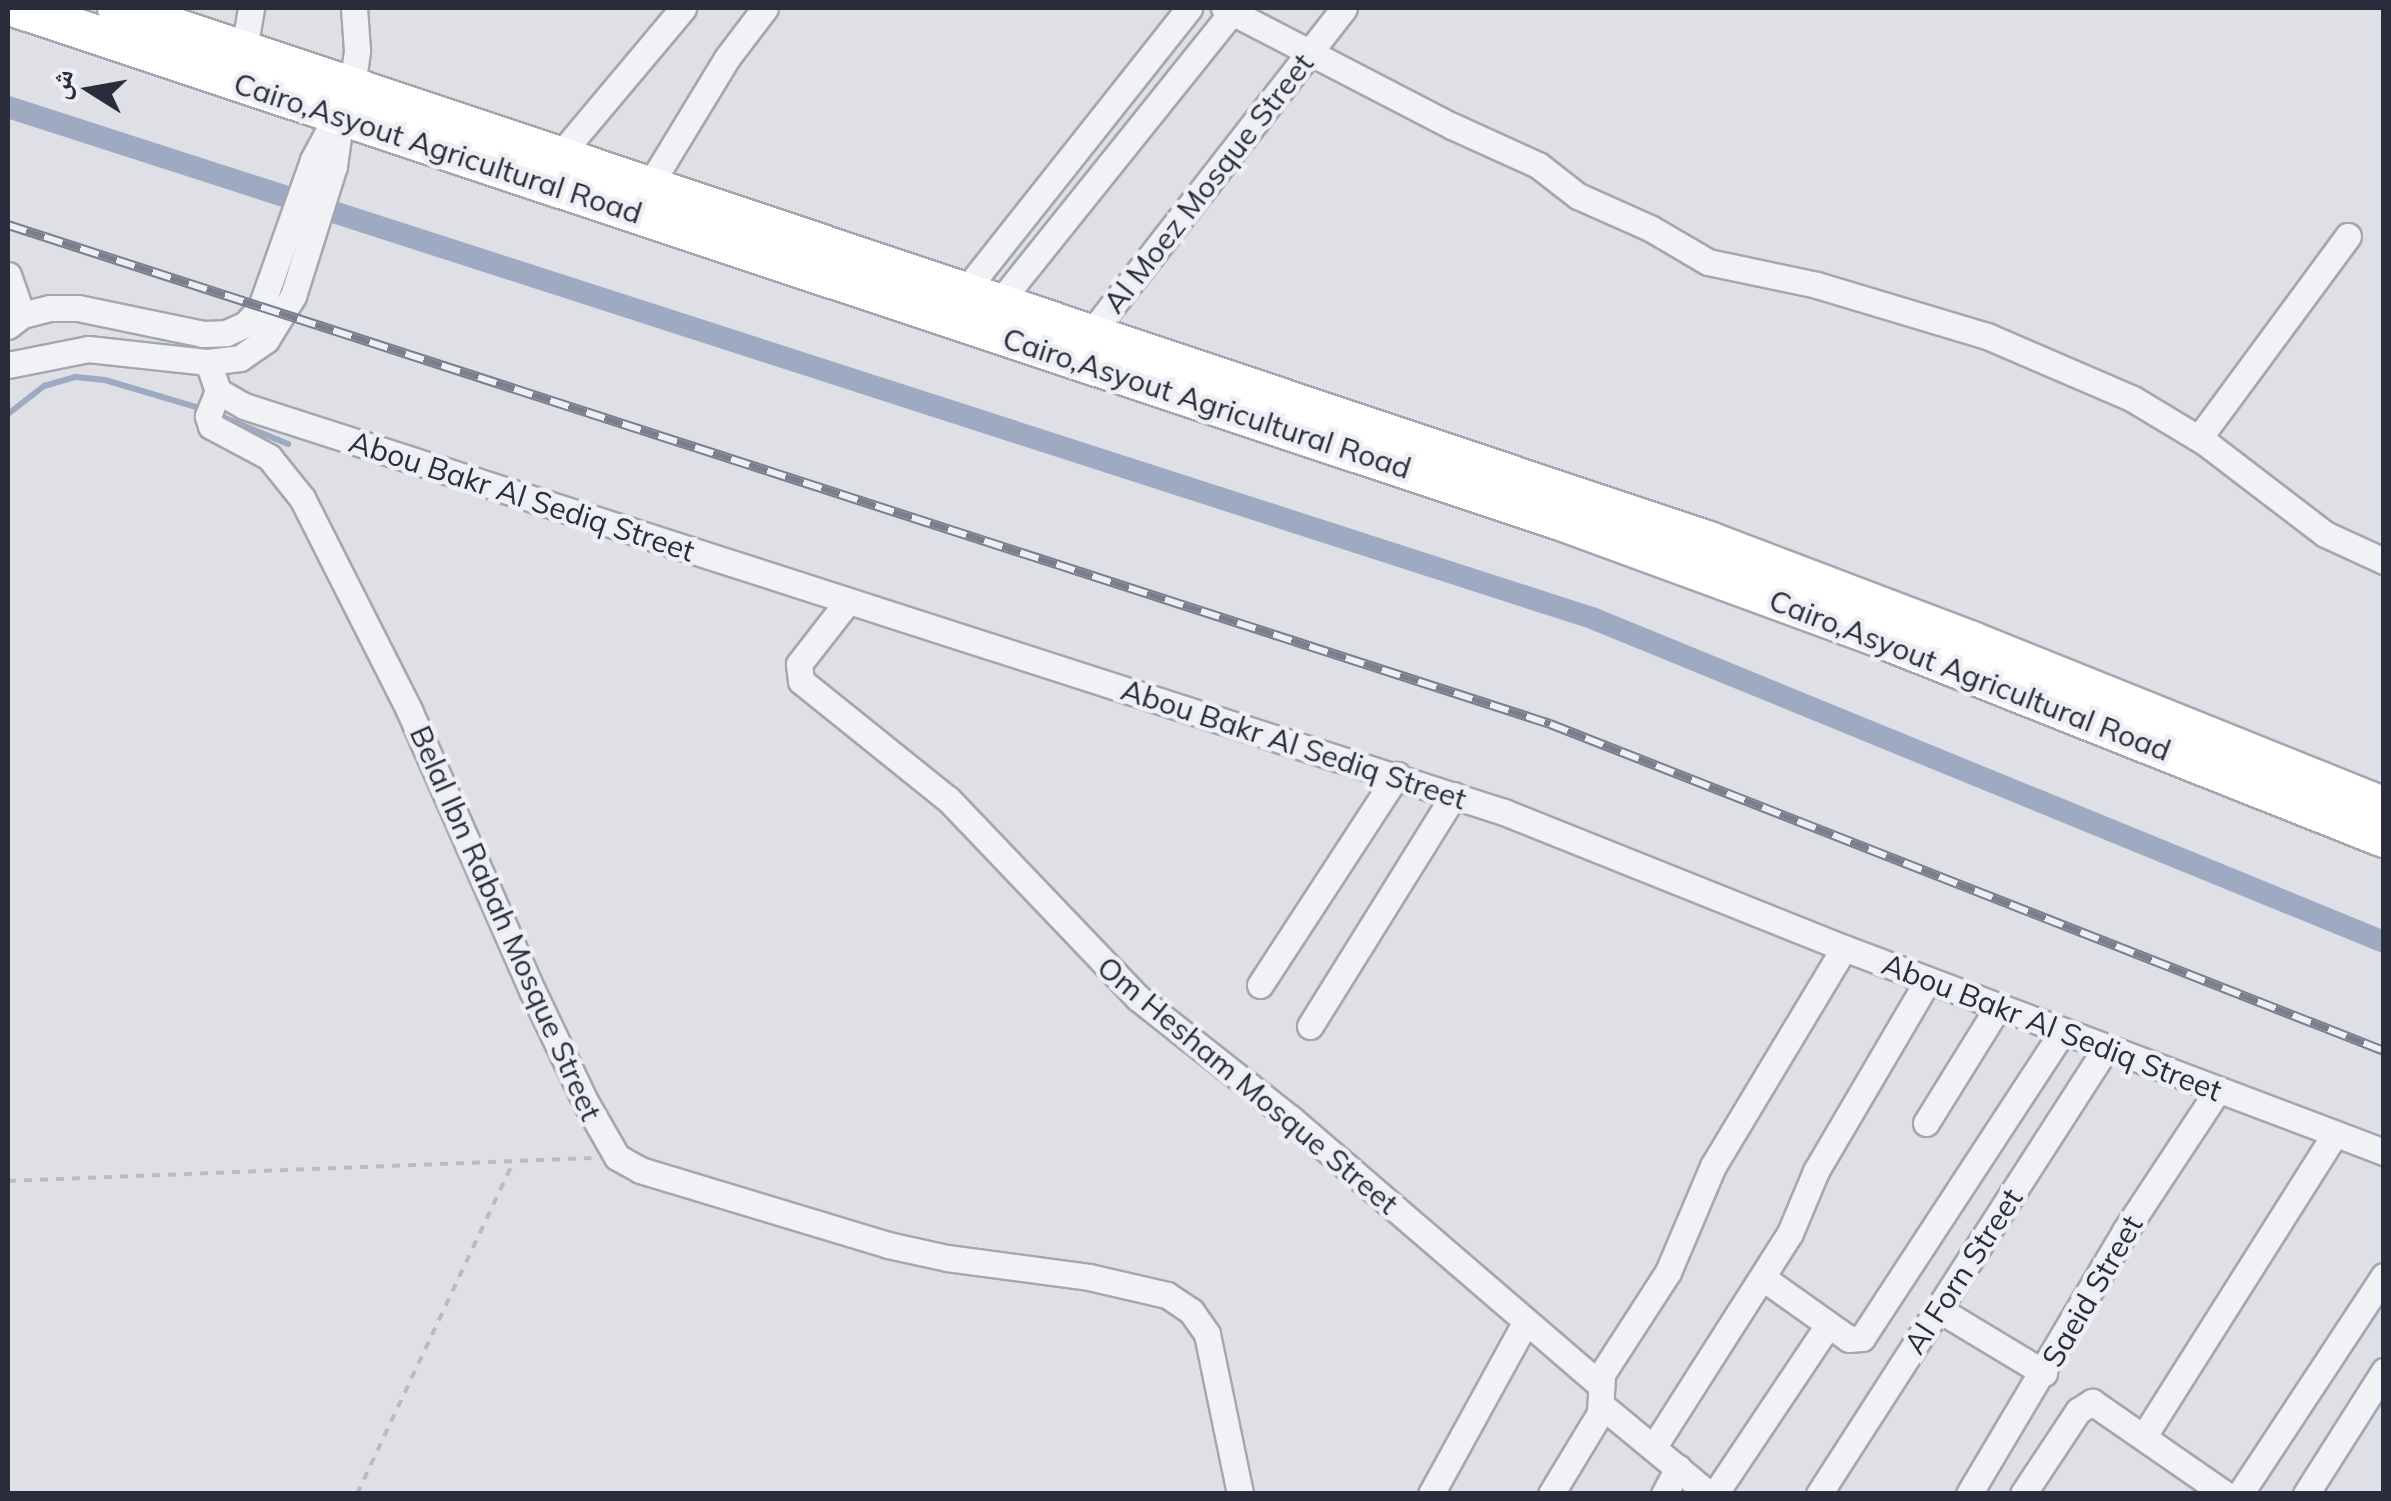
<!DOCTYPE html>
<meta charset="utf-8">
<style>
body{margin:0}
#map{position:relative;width:2391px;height:1501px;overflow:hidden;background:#dfe0e6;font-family:Mulish,"Noto Naskh Arabic",sans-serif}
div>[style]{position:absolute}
.stream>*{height:6px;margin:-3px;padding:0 3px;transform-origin:3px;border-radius:3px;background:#9daac2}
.canal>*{height:22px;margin:-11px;padding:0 11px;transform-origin:11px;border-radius:11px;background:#9daac2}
.path>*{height:4px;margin-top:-2px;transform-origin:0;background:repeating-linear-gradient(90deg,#b9bbc1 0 8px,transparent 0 16px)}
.roads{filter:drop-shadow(2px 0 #a5a7af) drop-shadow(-2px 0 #a5a7af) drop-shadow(0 2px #a5a7af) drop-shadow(0 -2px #a5a7af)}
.minor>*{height:25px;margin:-12.5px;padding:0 12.5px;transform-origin:12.5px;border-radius:12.5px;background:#f1f2f5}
.highway>*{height:38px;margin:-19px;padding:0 19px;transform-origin:19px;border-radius:19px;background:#fff}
.rail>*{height:10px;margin-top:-5px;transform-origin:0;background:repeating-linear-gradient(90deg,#eeeff4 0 19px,#7a7f8e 0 38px);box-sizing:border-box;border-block:2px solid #7a7f8e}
span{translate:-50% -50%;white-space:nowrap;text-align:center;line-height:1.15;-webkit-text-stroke:9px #eeeff4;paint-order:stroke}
.street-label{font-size:30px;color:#292d3b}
.frame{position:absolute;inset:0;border:10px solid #292d3b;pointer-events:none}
.north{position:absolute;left:40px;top:40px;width:100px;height:100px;-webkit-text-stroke:8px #eeeff4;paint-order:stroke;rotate:281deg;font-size:28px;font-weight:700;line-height:40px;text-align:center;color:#292d3b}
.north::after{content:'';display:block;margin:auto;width:35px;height:45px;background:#292d3b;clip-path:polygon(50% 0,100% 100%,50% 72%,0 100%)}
</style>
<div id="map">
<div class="stream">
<div style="left:8px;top:414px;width:46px;rotate:-37.9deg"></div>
<div style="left:44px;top:386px;width:33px;rotate:-16deg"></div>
<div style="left:76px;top:377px;width:29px;rotate:6deg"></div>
<div style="left:105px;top:380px;width:105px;rotate:16.5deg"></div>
<div style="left:218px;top:415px;width:76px;rotate:22.5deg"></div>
</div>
<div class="canal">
<div style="left:8px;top:107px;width:1664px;rotate:17.88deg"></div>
<div style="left:1592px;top:618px;width:856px;rotate:22.25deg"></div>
</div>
<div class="path">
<div style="left:8px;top:1181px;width:584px;rotate:-2.26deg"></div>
<div style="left:357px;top:1494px;width:367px;rotate:-64.8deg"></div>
</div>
<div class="roads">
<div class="minor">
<div style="left:1224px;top:8px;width:257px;rotate:27.4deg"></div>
<div style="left:1452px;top:126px;width:94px;rotate:24.4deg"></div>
<div style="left:1538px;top:165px;width:51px;rotate:37.8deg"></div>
<div style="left:1578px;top:196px;width:79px;rotate:24deg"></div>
<div style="left:1650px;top:228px;width:67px;rotate:30.4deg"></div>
<div style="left:1708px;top:262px;width:111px;rotate:11.9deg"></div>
<div style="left:1817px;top:285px;width:177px;rotate:16.7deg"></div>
<div style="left:1987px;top:336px;width:159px;rotate:23.3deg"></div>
<div style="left:2133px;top:399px;width:85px;rotate:31.1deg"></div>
<div style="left:2206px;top:443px;width:150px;rotate:37.4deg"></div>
<div style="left:2325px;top:534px;width:65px;rotate:24.6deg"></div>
<div style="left:244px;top:50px;width:43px;rotate:-80.5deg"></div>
<div style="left:559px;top:156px;width:193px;rotate:-50deg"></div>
<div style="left:651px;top:183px;width:146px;rotate:-58.7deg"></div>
<div style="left:727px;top:58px;width:63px;rotate:-52.8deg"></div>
<div style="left:8px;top:275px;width:42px;rotate:70.7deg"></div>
<div style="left:965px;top:291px;width:361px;rotate:-51.6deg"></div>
<div style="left:998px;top:304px;width:379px;rotate:-51.3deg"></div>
<div style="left:8px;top:326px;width:18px;rotate:-38deg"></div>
<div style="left:22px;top:315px;width:29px;rotate:-14deg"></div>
<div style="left:50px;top:308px;width:28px"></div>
<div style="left:78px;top:308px;width:128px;rotate:11.7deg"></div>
<div style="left:203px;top:334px;width:23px;rotate:-2deg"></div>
<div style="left:226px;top:333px;width:22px;rotate:-24deg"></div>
<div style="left:246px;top:324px;width:23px;rotate:-49deg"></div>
<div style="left:261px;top:307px;width:156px;rotate:-70.5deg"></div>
<div style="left:313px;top:160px;width:83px;rotate:-61.9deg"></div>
<div style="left:352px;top:87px;width:37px;rotate:-82deg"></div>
<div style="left:357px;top:50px;width:42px;rotate:-94.1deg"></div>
<div style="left:1084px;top:342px;width:423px;rotate:-52.1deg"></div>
<div style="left:208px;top:362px;width:31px;rotate:71deg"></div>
<div style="left:218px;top:391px;width:30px;rotate:30deg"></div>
<div style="left:244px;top:406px;width:1324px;rotate:17.86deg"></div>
<div style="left:1504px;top:812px;width:366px;rotate:21.8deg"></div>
<div style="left:1844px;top:948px;width:577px;rotate:20.7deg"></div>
<div style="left:8px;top:365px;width:82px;rotate:-11.3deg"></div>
<div style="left:88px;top:349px;width:121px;rotate:6.2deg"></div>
<div style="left:208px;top:362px;width:32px;rotate:-7deg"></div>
<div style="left:240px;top:358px;width:32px;rotate:-35deg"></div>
<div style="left:266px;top:340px;width:52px;rotate:-58.5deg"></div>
<div style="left:293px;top:296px;width:136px;rotate:-72.5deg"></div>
<div style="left:334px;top:166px;width:51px;rotate:-82.2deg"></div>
<div style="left:218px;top:391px;width:27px;rotate:112deg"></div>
<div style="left:208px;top:416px;width:10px;rotate:73deg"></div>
<div style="left:211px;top:426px;width:66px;rotate:28.1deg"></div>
<div style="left:269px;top:457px;width:53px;rotate:51.2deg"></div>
<div style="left:302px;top:498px;width:237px;rotate:63.2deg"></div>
<div style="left:409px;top:710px;width:306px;rotate:66.3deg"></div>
<div style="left:532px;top:990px;width:125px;rotate:64.5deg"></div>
<div style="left:586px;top:1103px;width:62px;rotate:60.1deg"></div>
<div style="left:617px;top:1157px;width:26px;rotate:29deg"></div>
<div style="left:640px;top:1170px;width:259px;rotate:16.8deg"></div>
<div style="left:888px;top:1245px;width:60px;rotate:12.4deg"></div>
<div style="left:947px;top:1258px;width:143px;rotate:7.6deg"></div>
<div style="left:1089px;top:1277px;width:80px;rotate:13deg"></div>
<div style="left:1167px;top:1295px;width:29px;rotate:34deg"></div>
<div style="left:1191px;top:1311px;width:28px;rotate:55deg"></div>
<div style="left:1207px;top:1334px;width:163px;rotate:78.3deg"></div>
<div style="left:2199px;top:438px;width:251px;rotate:-53.6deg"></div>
<div style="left:848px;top:601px;width:80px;rotate:127.9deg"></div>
<div style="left:799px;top:664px;width:17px;rotate:83deg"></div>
<div style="left:801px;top:681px;width:189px;rotate:38.8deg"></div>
<div style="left:948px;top:799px;width:275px;rotate:46.3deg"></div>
<div style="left:1138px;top:998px;width:194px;rotate:38.3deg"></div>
<div style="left:1290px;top:1118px;width:408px;rotate:40.7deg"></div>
<div style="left:1260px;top:985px;width:251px;rotate:-56.9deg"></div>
<div style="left:1310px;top:1026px;width:272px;rotate:-58.1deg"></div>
<div style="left:1926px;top:1123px;width:137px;rotate:-58.2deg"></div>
<div style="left:1763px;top:1278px;width:105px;rotate:35.3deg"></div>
<div style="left:1849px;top:1339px;width:13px;rotate:-4deg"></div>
<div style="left:1862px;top:1338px;width:367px;rotate:-56.8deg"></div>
<div style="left:1938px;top:1309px;width:124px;rotate:31.1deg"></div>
<div style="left:1601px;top:1405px;width:140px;rotate:39.5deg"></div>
<div style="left:2144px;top:1436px;width:357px;rotate:-57.7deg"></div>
<div style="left:1653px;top:1448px;width:255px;rotate:-57.5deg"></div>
<div style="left:1790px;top:1233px;width:67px;rotate:-67.2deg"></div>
<div style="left:1816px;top:1171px;width:221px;rotate:-59.6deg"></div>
<div style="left:1431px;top:1494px;width:197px;rotate:-61.2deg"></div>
<div style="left:1551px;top:1494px;width:95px;rotate:-58.8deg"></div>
<div style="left:1600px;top:1413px;width:39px;rotate:-87deg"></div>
<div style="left:1602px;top:1374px;width:121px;rotate:-57.1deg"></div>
<div style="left:1668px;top:1272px;width:115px;rotate:-67deg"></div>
<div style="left:1713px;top:1166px;width:254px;rotate:-59deg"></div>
<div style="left:1664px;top:1494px;width:30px;rotate:-62deg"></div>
<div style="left:1715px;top:1494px;width:203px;rotate:-56.2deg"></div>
<div style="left:1819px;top:1494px;width:530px;rotate:-57.24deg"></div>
<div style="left:1969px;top:1494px;width:306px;rotate:-59.3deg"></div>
<div style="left:2125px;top:1231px;width:169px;rotate:-56.6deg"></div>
<div style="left:2023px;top:1494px;width:100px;rotate:-56.5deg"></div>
<div style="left:2078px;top:1411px;width:17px;rotate:-33deg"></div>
<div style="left:2092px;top:1402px;width:162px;rotate:34.7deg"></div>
<div style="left:2240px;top:1494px;width:261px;rotate:-56.6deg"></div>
<div style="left:2306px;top:1494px;width:146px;rotate:-57.6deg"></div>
</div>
<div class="highway">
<div style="left:16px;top:8px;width:1625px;rotate:18.37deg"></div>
<div style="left:1558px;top:520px;width:334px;rotate:20.1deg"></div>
<div style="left:1872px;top:635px;width:551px;rotate:21.63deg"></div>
<div style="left:117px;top:8px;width:1679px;rotate:18.51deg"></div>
<div style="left:1709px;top:541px;width:281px;rotate:20.8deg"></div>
<div style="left:1972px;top:641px;width:444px;rotate:21.9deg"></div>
</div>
</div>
<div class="rail">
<div style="left:8px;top:225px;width:1621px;rotate:17.93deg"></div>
<div style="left:1550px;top:724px;width:896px;rotate:21.41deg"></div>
</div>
<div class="street-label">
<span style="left:438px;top:148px;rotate:18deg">Cairo,Asyout Agricultural Road</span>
<span style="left:1208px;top:183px;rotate:-52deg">Al Moez Mosque Street</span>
<span style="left:1207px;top:403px;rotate:18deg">Cairo,Asyout Agricultural Road</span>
<span style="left:522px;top:496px;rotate:18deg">Abou Bakr Al Sediq Street</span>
<span style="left:1970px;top:675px;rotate:21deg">Cairo,Asyout Agricultural Road</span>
<span style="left:1294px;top:744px;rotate:18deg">Abou Bakr Al Sediq Street</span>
<span style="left:506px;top:923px;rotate:66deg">Belal Ibn Rabah Mosque Street</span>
<span style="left:2052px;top:1027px;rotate:21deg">Abou Bakr Al Sediq Street</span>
<span style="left:1248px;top:1085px;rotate:40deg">Om Hesham Mosque Street</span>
<span style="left:1963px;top:1271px;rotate:-57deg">Al Forn Street</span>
<span style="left:2092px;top:1291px;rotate:-60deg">Saeid Street</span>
</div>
<div class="frame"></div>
<div class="north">ش</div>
</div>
